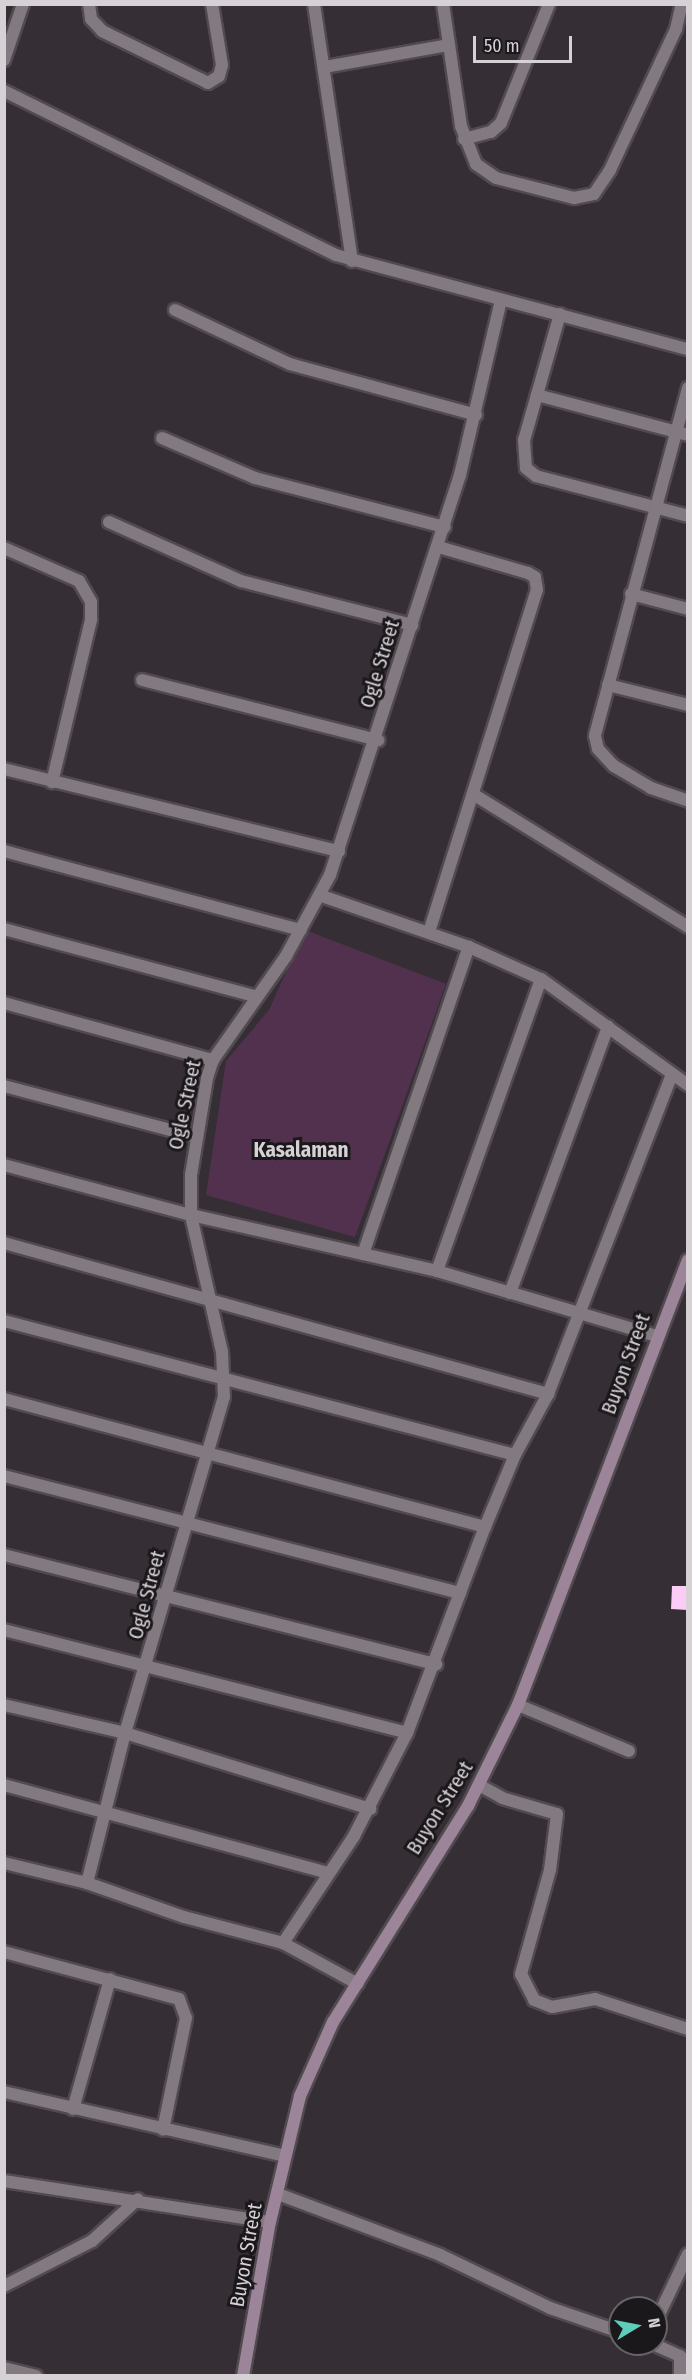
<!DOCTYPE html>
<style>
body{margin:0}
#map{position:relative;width:692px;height:2380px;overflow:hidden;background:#362e35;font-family:"Fira Sans Condensed",sans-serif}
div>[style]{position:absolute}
.green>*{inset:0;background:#52314e}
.building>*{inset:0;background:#fbcdf6}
.roads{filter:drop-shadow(2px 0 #514a51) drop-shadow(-2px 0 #514a51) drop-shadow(0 2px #514a51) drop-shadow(0 -2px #514a51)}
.minor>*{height:12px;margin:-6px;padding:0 6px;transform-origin:6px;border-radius:6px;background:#827981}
.secondary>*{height:12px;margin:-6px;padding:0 6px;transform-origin:6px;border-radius:6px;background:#9c8499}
span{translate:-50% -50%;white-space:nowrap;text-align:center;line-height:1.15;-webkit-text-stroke:6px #1b181b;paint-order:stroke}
.street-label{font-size:20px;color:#d6d1d5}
.neighbourhood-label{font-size:21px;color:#d6d1d5;font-weight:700}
.frame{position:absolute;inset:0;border:6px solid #d6d1d5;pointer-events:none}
.north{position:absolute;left:608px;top:2296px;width:60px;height:60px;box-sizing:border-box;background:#1b181b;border:2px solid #666265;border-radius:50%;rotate:80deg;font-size:16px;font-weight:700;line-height:24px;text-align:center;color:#d6d1d5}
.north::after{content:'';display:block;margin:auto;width:21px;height:27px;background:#5ccebb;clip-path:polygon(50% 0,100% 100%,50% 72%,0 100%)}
.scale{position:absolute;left:473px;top:36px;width:99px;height:27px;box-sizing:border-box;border:3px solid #d6d1d5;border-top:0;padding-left:8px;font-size:18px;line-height:21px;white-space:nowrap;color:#d6d1d5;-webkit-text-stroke:4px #1b181b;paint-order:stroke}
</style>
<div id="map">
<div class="green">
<div style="clip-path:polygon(305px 930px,446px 984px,355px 1237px,206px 1195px,226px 1061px,269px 1010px)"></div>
</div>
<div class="building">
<div style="clip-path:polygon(672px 1586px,686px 1586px,687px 1610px,671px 1609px)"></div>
</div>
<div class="roads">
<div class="minor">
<div style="left:89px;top:4px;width:15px;rotate:82deg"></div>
<div style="left:91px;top:19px;width:16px;rotate:47deg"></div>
<div style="left:102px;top:31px;width:118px;rotate:26.1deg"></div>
<div style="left:208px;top:83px;width:13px;rotate:-32deg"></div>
<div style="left:219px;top:76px;width:11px;rotate:-75deg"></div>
<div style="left:222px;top:65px;width:62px;rotate:-99.3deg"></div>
<div style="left:314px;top:4px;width:260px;rotate:81.6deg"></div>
<div style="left:443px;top:4px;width:123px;rotate:81.6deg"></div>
<div style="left:461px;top:126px;width:41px;rotate:68.5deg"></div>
<div style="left:476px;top:164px;width:24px;rotate:35deg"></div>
<div style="left:496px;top:178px;width:81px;rotate:14.4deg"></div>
<div style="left:574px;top:198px;width:20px;rotate:-11deg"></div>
<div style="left:594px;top:194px;width:29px;rotate:-56deg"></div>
<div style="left:610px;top:170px;width:156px;rotate:-64.9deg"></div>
<div style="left:676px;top:29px;width:26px;rotate:-77deg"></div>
<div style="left:4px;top:60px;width:59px;rotate:-71.3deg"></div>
<div style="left:324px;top:67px;width:127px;rotate:-10deg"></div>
<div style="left:4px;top:91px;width:370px;rotate:26.3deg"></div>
<div style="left:336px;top:255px;width:364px;rotate:15deg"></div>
<div style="left:464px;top:139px;width:28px;rotate:-15deg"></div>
<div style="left:491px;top:132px;width:13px;rotate:-42deg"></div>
<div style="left:501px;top:123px;width:128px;rotate:-68deg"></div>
<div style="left:175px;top:310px;width:127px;rotate:25.2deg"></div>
<div style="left:290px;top:364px;width:193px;rotate:15.3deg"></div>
<div style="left:560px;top:314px;width:131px;rotate:105.9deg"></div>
<div style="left:524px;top:440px;width:28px;rotate:86deg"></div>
<div style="left:526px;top:468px;width:13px;rotate:39deg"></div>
<div style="left:536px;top:476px;width:157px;rotate:14.7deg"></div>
<div style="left:688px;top:388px;width:360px;rotate:105deg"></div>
<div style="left:595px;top:736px;width:13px;rotate:77deg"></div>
<div style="left:598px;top:749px;width:23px;rotate:47deg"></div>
<div style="left:614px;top:766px;width:43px;rotate:30.7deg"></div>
<div style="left:651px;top:788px;width:39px;rotate:19deg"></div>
<div style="left:537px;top:395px;width:156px;rotate:14.8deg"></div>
<div style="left:162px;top:438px;width:101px;rotate:23.3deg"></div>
<div style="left:255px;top:478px;width:196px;rotate:14.5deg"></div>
<div style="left:109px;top:522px;width:145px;rotate:24.1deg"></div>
<div style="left:241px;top:581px;width:177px;rotate:14.4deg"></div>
<div style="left:4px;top:548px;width:82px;rotate:23.7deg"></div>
<div style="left:79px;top:581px;width:24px;rotate:60deg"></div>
<div style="left:91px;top:602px;width:18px;rotate:90deg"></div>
<div style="left:91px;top:620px;width:167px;rotate:103.5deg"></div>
<div style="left:631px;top:594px;width:59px;rotate:14.7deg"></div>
<div style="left:142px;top:680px;width:244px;rotate:14.3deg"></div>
<div style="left:608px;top:685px;width:82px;rotate:14deg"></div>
<div style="left:4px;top:769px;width:345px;rotate:13.8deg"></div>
<div style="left:473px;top:794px;width:253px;rotate:31.7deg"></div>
<div style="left:4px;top:851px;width:307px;rotate:14.9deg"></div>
<div style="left:322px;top:896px;width:156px;rotate:19.1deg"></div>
<div style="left:469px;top:947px;width:79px;rotate:24deg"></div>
<div style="left:541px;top:979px;width:181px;rotate:35.8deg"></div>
<div style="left:4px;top:929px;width:262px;rotate:15deg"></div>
<div style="left:429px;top:932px;width:359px;rotate:-72.5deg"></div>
<div style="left:537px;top:590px;width:13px;rotate:-99deg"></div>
<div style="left:535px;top:577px;width:8px;rotate:-150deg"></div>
<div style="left:528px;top:573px;width:93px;rotate:-163.7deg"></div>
<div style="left:4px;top:1003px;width:217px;rotate:15.3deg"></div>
<div style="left:4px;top:1086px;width:200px;rotate:14.8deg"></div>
<div style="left:4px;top:1165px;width:194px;rotate:15deg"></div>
<div style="left:191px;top:1215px;width:252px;rotate:12.8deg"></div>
<div style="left:437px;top:1271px;width:228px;rotate:16.5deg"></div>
<div style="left:4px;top:1243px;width:565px;rotate:15.51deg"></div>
<div style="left:363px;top:1254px;width:325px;rotate:-71deg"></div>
<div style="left:437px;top:1271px;width:310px;rotate:-70.4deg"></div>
<div style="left:510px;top:1293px;width:284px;rotate:-69.8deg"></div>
<div style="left:4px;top:1321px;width:528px;rotate:14.69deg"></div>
<div style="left:4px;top:1399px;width:498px;rotate:14.9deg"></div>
<div style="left:4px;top:1476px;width:471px;rotate:14.4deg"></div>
<div style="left:4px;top:1555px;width:446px;rotate:14.2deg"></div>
<div style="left:4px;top:1630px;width:416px;rotate:14.3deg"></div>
<div style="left:4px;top:1705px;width:124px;rotate:13deg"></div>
<div style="left:125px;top:1733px;width:257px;rotate:17.2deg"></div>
<div style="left:518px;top:1705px;width:120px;rotate:22.5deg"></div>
<div style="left:4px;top:1785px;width:335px;rotate:15.2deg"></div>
<div style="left:479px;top:1785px;width:26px;rotate:29deg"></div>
<div style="left:502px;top:1798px;width:57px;rotate:16.2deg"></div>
<div style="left:557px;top:1814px;width:56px;rotate:97.1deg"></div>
<div style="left:550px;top:1870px;width:108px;rotate:105.6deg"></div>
<div style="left:521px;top:1974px;width:29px;rotate:63deg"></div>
<div style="left:534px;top:2000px;width:19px;rotate:21deg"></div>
<div style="left:552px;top:2007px;width:44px;rotate:-10.5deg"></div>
<div style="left:595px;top:1999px;width:98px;rotate:17.9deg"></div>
<div style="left:4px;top:1863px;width:85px;rotate:13.5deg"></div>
<div style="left:87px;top:1883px;width:103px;rotate:19.3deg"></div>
<div style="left:184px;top:1917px;width:102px;rotate:14.7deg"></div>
<div style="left:283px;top:1943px;width:85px;rotate:28.7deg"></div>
<div style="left:87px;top:1883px;width:155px;rotate:-75.8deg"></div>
<div style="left:125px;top:1733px;width:350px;rotate:-73.6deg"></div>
<div style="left:224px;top:1397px;width:45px;rotate:-92.5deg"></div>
<div style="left:222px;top:1352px;width:140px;rotate:-102.8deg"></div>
<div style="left:191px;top:1215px;width:40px;rotate:-90deg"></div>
<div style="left:191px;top:1175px;width:98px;rotate:-80.6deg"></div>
<div style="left:207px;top:1078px;width:19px;rotate:-72deg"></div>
<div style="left:213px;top:1060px;width:127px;rotate:-54.9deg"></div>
<div style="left:286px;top:956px;width:92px;rotate:-61.5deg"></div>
<div style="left:330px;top:875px;width:421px;rotate:-72deg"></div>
<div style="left:460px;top:475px;width:180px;rotate:-76.8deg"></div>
<div style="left:283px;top:1943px;width:128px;rotate:-56.4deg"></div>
<div style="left:354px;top:1836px;width:116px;rotate:-62.8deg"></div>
<div style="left:407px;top:1733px;width:220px;rotate:-69.3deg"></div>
<div style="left:485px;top:1527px;width:78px;rotate:-67.4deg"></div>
<div style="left:515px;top:1455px;width:69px;rotate:-61.6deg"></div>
<div style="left:548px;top:1394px;width:340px;rotate:-68.8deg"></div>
<div style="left:4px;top:1952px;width:181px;rotate:15deg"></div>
<div style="left:179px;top:1999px;width:20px;rotate:70deg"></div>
<div style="left:186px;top:2018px;width:114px;rotate:101.6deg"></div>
<div style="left:4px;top:2092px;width:288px;rotate:12.8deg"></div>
<div style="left:73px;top:2109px;width:135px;rotate:-74.1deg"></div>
<div style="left:4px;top:2181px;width:269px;rotate:8.8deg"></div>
<div style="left:278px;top:2194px;width:173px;rotate:20.6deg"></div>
<div style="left:440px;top:2255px;width:122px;rotate:25.7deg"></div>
<div style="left:550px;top:2308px;width:74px;rotate:18.9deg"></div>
<div style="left:4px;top:2286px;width:99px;rotate:-27.1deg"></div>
<div style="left:92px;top:2241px;width:62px;rotate:-42.4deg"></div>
<div style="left:656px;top:2321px;width:74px;rotate:-64.5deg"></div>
<div style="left:653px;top:2344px;width:30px;rotate:24deg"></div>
<div style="left:680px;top:2356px;width:20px;rotate:90deg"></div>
<div style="left:4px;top:2368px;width:33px;rotate:14deg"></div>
</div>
<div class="secondary">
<div style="left:243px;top:2376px;width:156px;rotate:-80.1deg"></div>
<div style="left:270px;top:2222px;width:130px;rotate:-76.6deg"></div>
<div style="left:300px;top:2096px;width:81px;rotate:-66deg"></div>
<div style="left:333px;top:2022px;width:255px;rotate:-58deg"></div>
<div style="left:468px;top:1806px;width:113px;rotate:-63.7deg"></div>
<div style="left:518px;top:1705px;width:476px;rotate:-69.1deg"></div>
</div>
</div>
<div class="street-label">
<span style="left:380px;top:664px;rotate:-73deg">Ogle Street</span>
<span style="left:185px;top:1105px;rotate:-78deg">Ogle Street</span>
<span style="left:626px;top:1364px;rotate:-70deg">Buyon Street</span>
<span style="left:147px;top:1595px;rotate:-75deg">Ogle Street</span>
<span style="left:440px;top:1808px;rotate:-58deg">Buyon Street</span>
<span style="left:246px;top:2255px;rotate:-80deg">Buyon Street</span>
</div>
<div class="neighbourhood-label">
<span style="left:301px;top:1150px">Kasalaman</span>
</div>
<div class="frame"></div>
<div class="north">N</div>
<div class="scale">50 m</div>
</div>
